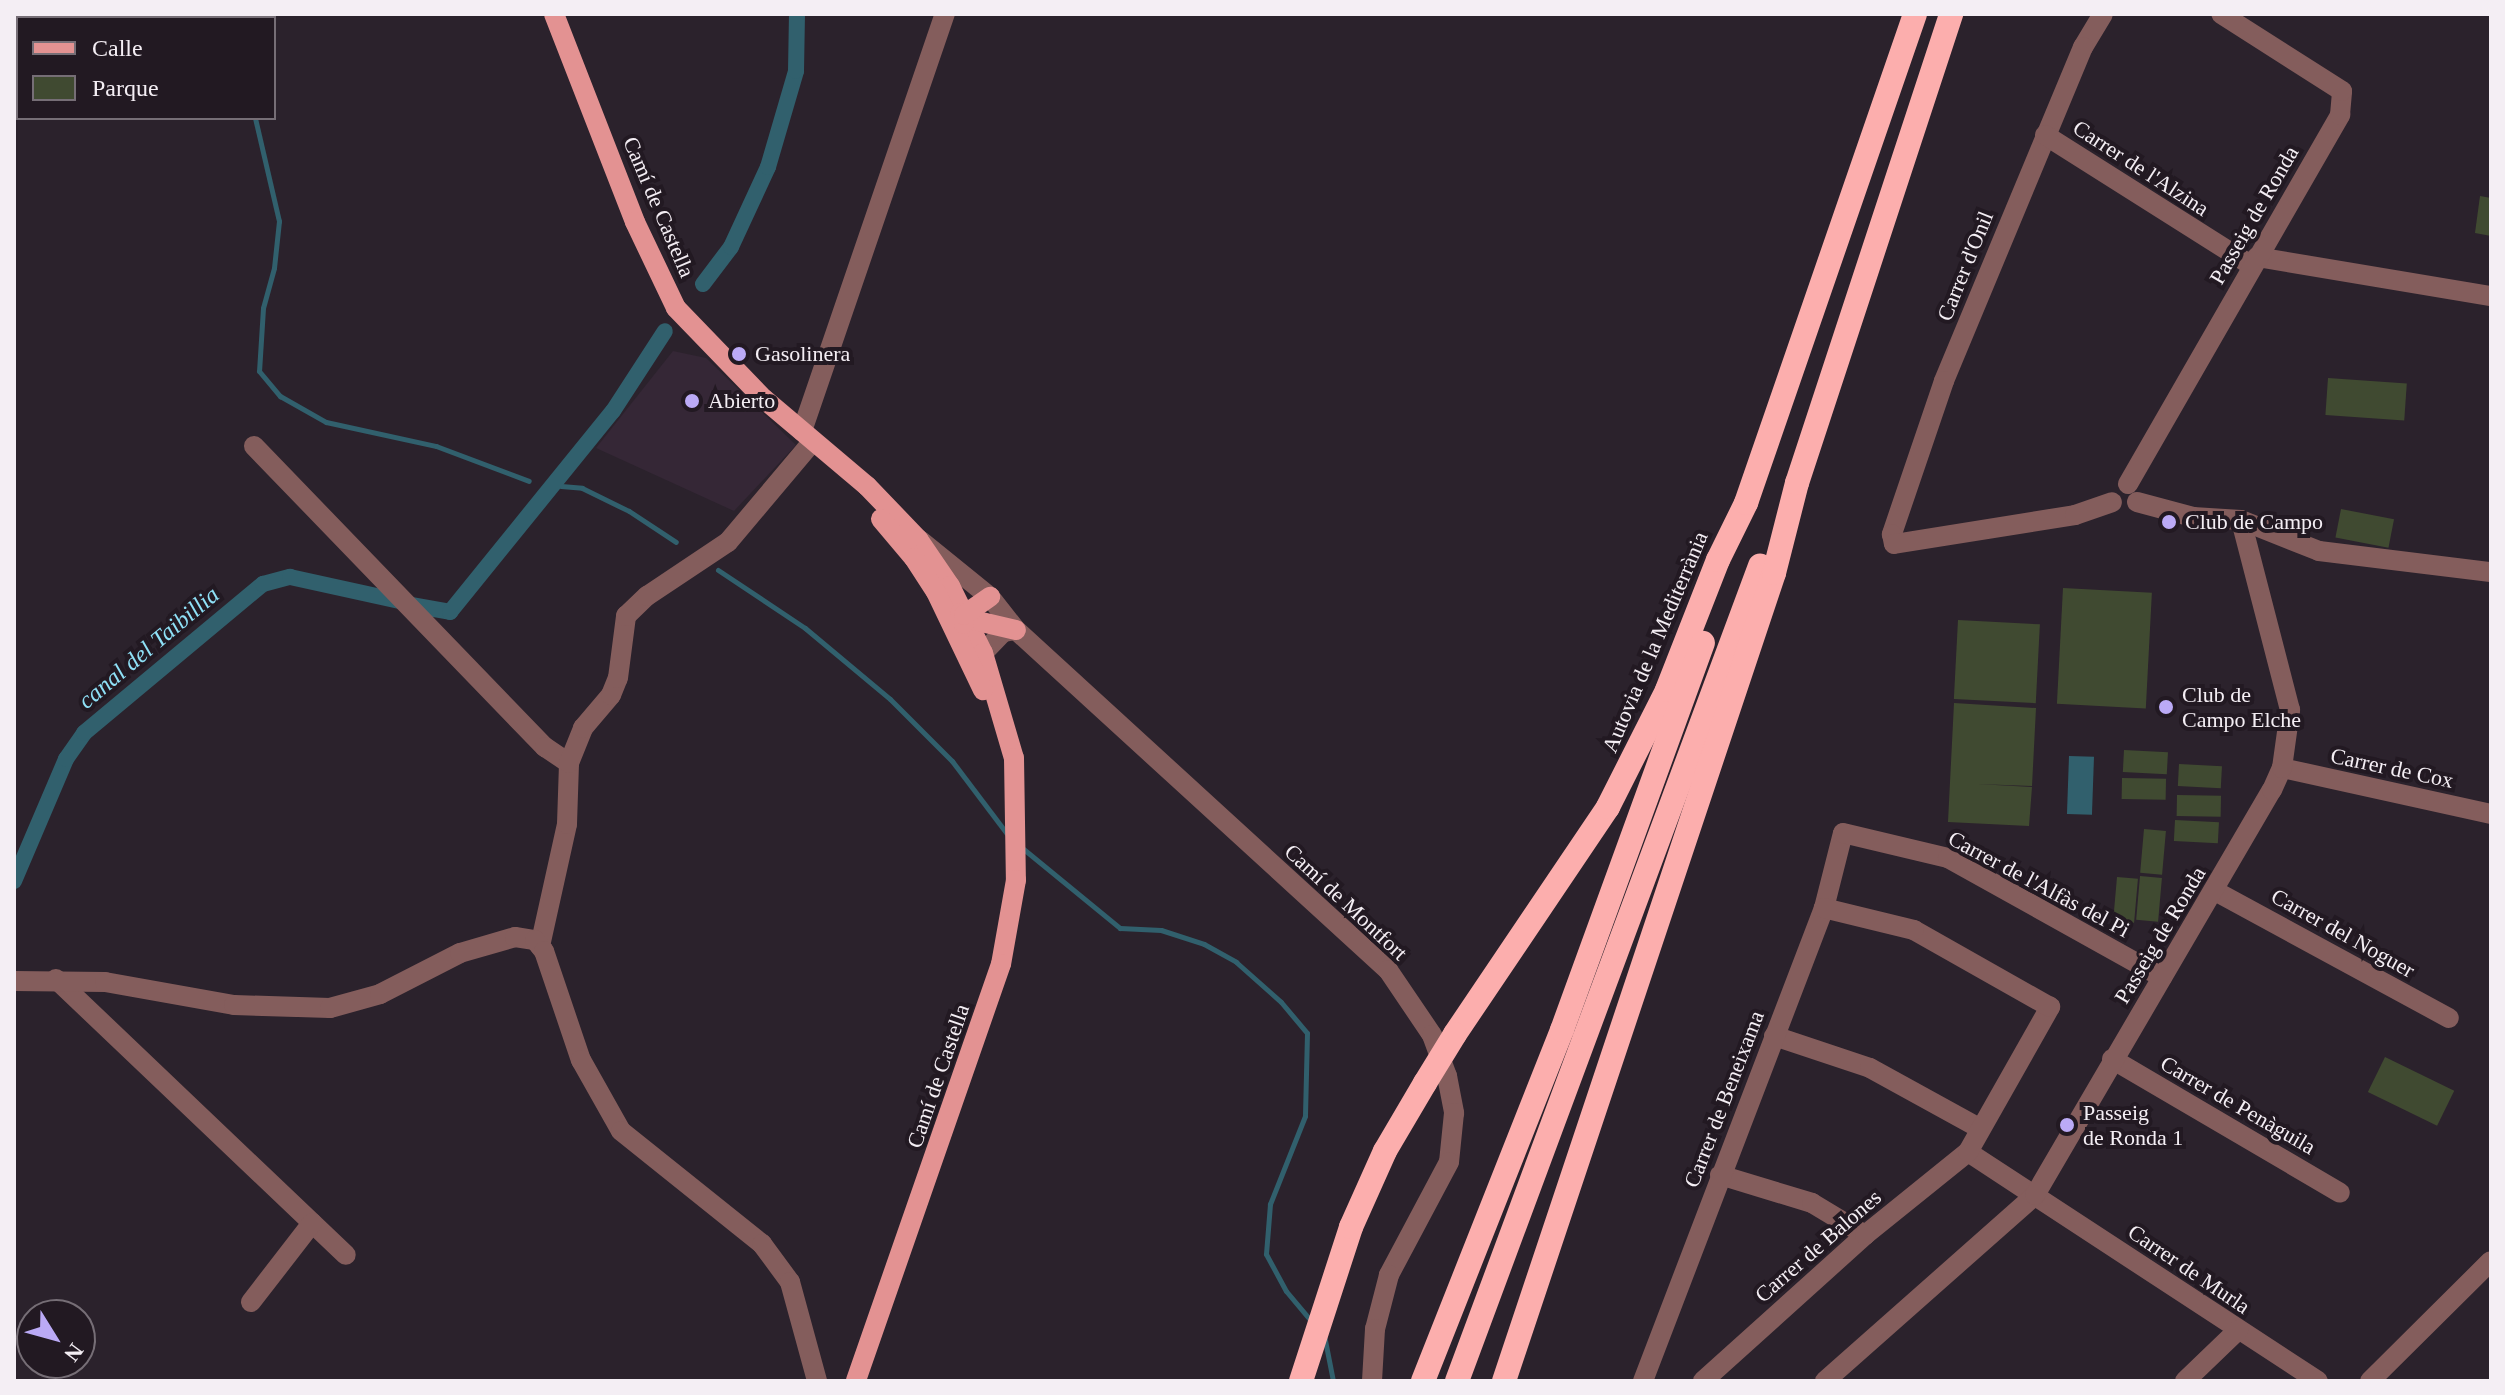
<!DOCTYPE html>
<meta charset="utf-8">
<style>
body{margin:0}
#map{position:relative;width:2505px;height:1395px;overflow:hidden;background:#2b222c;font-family:Georgia,serif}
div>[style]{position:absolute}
.built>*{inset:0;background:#352736}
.green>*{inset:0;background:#404a31;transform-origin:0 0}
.water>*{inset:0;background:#31606d;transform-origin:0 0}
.stream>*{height:5px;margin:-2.5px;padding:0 2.5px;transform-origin:2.5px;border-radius:2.5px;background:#31606d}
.canal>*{height:16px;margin:-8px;padding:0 8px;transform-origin:8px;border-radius:8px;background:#31606d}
.minor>*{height:20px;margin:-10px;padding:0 10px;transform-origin:10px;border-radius:10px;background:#845d5c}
.major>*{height:20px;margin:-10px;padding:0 10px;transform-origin:10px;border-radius:10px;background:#e39292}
.highway>*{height:24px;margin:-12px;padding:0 12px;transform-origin:12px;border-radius:12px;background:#fcaead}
.highway-bridge>*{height:24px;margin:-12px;padding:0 12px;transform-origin:12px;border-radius:12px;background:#fcaead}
.dots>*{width:22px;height:22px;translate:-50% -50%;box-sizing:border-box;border:4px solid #221922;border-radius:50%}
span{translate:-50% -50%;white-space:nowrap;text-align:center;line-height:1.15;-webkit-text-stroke:8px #221922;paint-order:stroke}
.street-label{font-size:22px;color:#f4eef4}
.poi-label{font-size:22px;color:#f4eef4}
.left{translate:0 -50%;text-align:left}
.water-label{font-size:24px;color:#8fe1f7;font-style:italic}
.frame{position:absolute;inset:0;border:16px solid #f4eef4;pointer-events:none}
.legend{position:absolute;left:16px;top:16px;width:260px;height:104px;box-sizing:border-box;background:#221922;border:2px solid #766e76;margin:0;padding:10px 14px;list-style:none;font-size:24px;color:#f4eef4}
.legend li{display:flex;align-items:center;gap:16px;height:40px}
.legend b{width:40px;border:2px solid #766e76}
.north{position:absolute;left:16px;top:1299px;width:80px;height:80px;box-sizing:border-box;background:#221922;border:2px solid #766e76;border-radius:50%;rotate:127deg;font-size:22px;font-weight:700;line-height:32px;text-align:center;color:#f4eef4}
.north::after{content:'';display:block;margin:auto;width:28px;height:36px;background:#bbaaf6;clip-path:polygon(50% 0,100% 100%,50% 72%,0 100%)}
</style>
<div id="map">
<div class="built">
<div style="clip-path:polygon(673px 351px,706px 358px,796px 445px,734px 511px,596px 448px)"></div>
</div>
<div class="green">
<div style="clip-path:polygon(2480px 196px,2491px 198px,2491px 236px,2475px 233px)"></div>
<div style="left:2328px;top:378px;width:79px;height:37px;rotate:4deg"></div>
<div style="left:2341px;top:509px;width:54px;height:29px;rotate:11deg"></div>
<div style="left:2063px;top:588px;width:89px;height:116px;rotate:3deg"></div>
<div style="left:1958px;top:620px;width:82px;height:79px;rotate:3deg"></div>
<div style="clip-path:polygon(1954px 703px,2036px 708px,2032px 786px,1977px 784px,2032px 787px,2029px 826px,1948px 822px)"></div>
<div style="left:2124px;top:750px;width:44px;height:22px;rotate:3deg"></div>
<div style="left:2179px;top:764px;width:43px;height:22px;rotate:3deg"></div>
<div style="left:2122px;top:778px;width:44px;height:21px;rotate:1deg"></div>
<div style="left:2177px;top:795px;width:44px;height:21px;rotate:1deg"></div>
<div style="left:2175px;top:820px;width:44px;height:21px;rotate:3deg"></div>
<div style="left:2144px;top:829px;width:22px;height:44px;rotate:5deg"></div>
<div style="left:2140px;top:876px;width:22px;height:44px;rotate:5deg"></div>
<div style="left:2117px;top:877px;width:21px;height:44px;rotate:5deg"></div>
<div style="left:2385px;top:1057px;width:77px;height:39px;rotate:26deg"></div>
</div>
<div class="water">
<div style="left:2069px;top:756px;width:25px;height:58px;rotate:2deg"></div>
</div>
<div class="stream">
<div style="left:206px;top:14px;width:5px;rotate:53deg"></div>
<div style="left:255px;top:118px;width:106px;rotate:76.9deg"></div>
<div style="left:279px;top:221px;width:47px;rotate:96.1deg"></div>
<div style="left:274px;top:268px;width:41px;rotate:105.4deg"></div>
<div style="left:263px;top:308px;width:63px;rotate:93.6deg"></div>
<div style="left:259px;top:371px;width:33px;rotate:50deg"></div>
<div style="left:280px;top:396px;width:53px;rotate:29.5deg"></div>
<div style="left:326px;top:422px;width:113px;rotate:12.3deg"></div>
<div style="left:436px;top:446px;width:99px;rotate:20.6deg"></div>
<div style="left:561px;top:486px;width:21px;rotate:5deg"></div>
<div style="left:582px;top:488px;width:52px;rotate:26.1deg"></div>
<div style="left:629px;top:511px;width:56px;rotate:33.4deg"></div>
<div style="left:718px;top:570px;width:105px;rotate:33.7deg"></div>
<div style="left:805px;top:628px;width:111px;rotate:39.9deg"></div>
<div style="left:890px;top:699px;width:88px;rotate:45deg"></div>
<div style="left:952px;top:761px;width:93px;rotate:52.9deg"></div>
<div style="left:1021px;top:847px;width:128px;rotate:39.3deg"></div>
<div style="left:1120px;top:928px;width:41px;rotate:2.8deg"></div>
<div style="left:1161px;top:930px;width:45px;rotate:18deg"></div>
<div style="left:1204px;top:944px;width:37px;rotate:29deg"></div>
<div style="left:1236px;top:962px;width:60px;rotate:41.6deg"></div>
<div style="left:1281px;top:1002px;width:40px;rotate:50deg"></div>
<div style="left:1307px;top:1033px;width:83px;rotate:91.4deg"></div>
<div style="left:1305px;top:1116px;width:95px;rotate:111.7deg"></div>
<div style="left:1270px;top:1204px;width:50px;rotate:94.6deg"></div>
<div style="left:1266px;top:1254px;width:42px;rotate:61.6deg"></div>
<div style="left:1286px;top:1291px;width:40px;rotate:50deg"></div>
<div style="left:1324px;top:1335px;width:47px;rotate:78.9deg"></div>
</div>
<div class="canal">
<div style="left:703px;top:284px;width:46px;rotate:-52.9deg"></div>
<div style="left:731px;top:247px;width:88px;rotate:-65.2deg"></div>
<div style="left:768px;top:167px;width:100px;rotate:-73.7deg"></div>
<div style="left:796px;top:71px;width:57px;rotate:-89deg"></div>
<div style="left:411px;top:605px;width:40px;rotate:10deg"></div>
<div style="left:450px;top:612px;width:259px;rotate:-51deg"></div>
<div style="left:613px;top:411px;width:95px;rotate:-57deg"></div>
<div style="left:14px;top:881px;width:133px;rotate:-66.9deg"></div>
<div style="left:66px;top:759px;width:32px;rotate:-55deg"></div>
<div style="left:84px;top:733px;width:233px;rotate:-39.8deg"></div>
<div style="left:263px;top:584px;width:28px;rotate:-15deg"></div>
<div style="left:290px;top:577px;width:112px;rotate:12.4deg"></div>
</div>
<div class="minor">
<div style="left:2103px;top:14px;width:39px;rotate:121deg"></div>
<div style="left:2083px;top:47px;width:362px;rotate:112.6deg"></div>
<div style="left:1944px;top:381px;width:162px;rotate:108.8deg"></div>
<div style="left:1892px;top:534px;width:10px;rotate:79deg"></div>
<div style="left:1894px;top:544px;width:183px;rotate:-9.1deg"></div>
<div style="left:2075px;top:515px;width:39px;rotate:-19deg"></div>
<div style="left:2045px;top:135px;width:245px;rotate:32.3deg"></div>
<div style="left:2257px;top:257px;width:237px;rotate:9.5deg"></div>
<div style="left:802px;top:431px;width:441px;rotate:-71.1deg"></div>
<div style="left:254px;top:446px;width:419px;rotate:46deg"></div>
<div style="left:545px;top:747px;width:29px;rotate:34deg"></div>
<div style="left:2128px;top:484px;width:426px;rotate:-60.1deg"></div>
<div style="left:2340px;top:115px;width:24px;rotate:-85deg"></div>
<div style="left:2342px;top:91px;width:143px;rotate:-147.5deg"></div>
<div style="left:2137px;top:502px;width:58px;rotate:15deg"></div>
<div style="left:2193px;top:517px;width:48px;rotate:3.6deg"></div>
<div style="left:2241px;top:520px;width:84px;rotate:21.7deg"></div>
<div style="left:2319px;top:551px;width:173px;rotate:7deg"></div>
<div style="left:921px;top:541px;width:89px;rotate:39.1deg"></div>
<div style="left:990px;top:597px;width:42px;rotate:51.8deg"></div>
<div style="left:1016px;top:630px;width:504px;rotate:42.43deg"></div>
<div style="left:1388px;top:970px;width:78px;rotate:55.9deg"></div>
<div style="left:1432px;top:1035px;width:44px;rotate:69.9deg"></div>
<div style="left:1447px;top:1076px;width:38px;rotate:79deg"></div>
<div style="left:1454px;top:1113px;width:49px;rotate:95.8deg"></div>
<div style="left:1449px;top:1162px;width:128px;rotate:118deg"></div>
<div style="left:1389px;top:1275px;width:56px;rotate:104.5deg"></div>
<div style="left:1375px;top:1329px;width:52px;rotate:93.3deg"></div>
<div style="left:983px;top:653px;width:29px;rotate:-46deg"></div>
<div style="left:1003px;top:632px;width:13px;rotate:-9deg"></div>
<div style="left:2282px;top:768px;width:214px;rotate:12.4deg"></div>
<div style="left:2215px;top:891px;width:266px;rotate:28.5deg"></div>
<div style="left:540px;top:946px;width:125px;rotate:-77.5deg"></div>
<div style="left:567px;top:824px;width:61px;rotate:-88.1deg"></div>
<div style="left:569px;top:763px;width:38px;rotate:-68deg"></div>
<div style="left:583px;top:728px;width:43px;rotate:-49.7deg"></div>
<div style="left:611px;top:695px;width:18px;rotate:-68deg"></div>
<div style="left:618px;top:678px;width:63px;rotate:-82.6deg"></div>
<div style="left:626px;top:616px;width:29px;rotate:-44deg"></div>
<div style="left:647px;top:596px;width:97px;rotate:-33.7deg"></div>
<div style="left:728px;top:542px;width:132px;rotate:-49.9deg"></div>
<div style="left:56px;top:979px;width:400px;rotate:43.6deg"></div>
<div style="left:14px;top:981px;width:91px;rotate:0.6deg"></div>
<div style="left:105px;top:982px;width:131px;rotate:10.1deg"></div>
<div style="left:234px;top:1005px;width:96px;rotate:1.8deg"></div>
<div style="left:330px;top:1008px;width:52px;rotate:-15.6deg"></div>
<div style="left:380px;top:994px;width:90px;rotate:-27.1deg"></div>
<div style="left:460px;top:953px;width:57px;rotate:-16.2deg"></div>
<div style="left:515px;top:937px;width:20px;rotate:9deg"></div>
<div style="left:535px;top:940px;width:14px;rotate:51deg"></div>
<div style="left:544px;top:951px;width:115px;rotate:71.3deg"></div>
<div style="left:581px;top:1060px;width:81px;rotate:60.6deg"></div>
<div style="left:621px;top:1131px;width:181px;rotate:38.7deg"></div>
<div style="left:762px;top:1244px;width:47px;rotate:53.6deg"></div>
<div style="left:790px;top:1282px;width:103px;rotate:74.7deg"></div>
<div style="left:1774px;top:1036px;width:101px;rotate:18.4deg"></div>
<div style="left:1870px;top:1068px;width:124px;rotate:28.8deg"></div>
<div style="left:2112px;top:1059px;width:264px;rotate:30.4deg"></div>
<div style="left:1968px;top:1152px;width:418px;rotate:33.2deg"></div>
<div style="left:1720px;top:1175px;width:96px;rotate:16.9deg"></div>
<div style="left:1812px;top:1203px;width:62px;rotate:31.1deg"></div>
<div style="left:251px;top:1302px;width:100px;rotate:-52.3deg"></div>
<div style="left:1643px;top:1381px;width:506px;rotate:-69.06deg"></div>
<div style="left:1824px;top:908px;width:77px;rotate:-75.8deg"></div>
<div style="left:1843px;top:833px;width:108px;rotate:13.4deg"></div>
<div style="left:1948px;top:858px;width:245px;rotate:29.1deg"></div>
<div style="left:1703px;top:1381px;width:218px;rotate:-42deg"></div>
<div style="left:1865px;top:1235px;width:132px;rotate:-38.9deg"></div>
<div style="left:1968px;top:1152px;width:167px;rotate:-60.5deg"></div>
<div style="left:2050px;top:1007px;width:156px;rotate:-150.5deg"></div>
<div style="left:1914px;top:930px;width:93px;rotate:-166.3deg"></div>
<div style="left:1825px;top:1381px;width:281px;rotate:-41.5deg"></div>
<div style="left:2035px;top:1195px;width:469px;rotate:-59.7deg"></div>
<div style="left:2272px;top:790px;width:24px;rotate:-66deg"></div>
<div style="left:2282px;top:768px;width:59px;rotate:-82.1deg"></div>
<div style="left:2290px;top:710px;width:196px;rotate:-104.5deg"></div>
<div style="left:2185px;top:1381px;width:74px;rotate:-43.9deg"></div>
<div style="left:2370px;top:1381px;width:170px;rotate:-44.8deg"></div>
</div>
<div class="major">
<div style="left:554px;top:14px;width:223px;rotate:68.7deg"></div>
<div style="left:635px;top:222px;width:95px;rotate:64.5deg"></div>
<div style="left:676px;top:308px;width:127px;rotate:46deg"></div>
<div style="left:764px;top:399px;width:135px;rotate:40.2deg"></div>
<div style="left:867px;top:486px;width:74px;rotate:46.1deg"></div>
<div style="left:918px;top:539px;width:57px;rotate:55.8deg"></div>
<div style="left:950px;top:586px;width:75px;rotate:63.8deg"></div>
<div style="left:983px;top:653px;width:109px;rotate:73.6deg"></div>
<div style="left:1014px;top:758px;width:122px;rotate:89.1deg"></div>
<div style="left:1016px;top:880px;width:85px;rotate:100.1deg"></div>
<div style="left:1001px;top:964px;width:441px;rotate:109.2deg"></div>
<div style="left:881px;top:519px;width:51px;rotate:49.8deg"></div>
<div style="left:914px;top:558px;width:40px;rotate:57.1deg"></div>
<div style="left:936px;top:592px;width:109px;rotate:64.4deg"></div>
<div style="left:960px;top:613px;width:15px;rotate:28deg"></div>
<div style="left:973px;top:620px;width:44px;rotate:13.1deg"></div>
<div style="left:964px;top:624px;width:9px;rotate:-90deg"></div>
<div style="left:964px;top:615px;width:32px;rotate:-35deg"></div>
</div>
<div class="highway">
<div style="left:1455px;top:1034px;width:274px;rotate:-56deg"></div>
<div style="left:1608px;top:807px;width:131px;rotate:-63.2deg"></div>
<div style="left:1667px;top:690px;width:140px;rotate:-68.6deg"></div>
<div style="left:1718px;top:560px;width:64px;rotate:-63.8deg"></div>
<div style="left:1746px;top:503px;width:517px;rotate:-70.93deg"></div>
<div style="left:1301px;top:1381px;width:162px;rotate:-72deg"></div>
<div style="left:1351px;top:1227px;width:83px;rotate:-65.9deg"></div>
<div style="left:1385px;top:1151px;width:79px;rotate:-59.5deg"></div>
<div style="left:1423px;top:1381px;width:378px;rotate:-68.4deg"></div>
<div style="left:1562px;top:1030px;width:412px;rotate:-70deg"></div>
<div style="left:1457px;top:1381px;width:870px;rotate:-69.61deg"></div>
<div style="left:1504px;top:1381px;width:852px;rotate:-71.52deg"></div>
<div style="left:1774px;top:573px;width:93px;rotate:-75.7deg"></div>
<div style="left:1797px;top:483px;width:494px;rotate:-71.8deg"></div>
</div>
<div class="highway-bridge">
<div style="left:1425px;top:1083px;width:57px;rotate:-58.5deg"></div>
</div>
<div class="dots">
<div style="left:739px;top:354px;background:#bbaaf6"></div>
<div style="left:692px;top:401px;background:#bbaaf6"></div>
<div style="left:2169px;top:522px;background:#bbaaf6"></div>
<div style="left:2166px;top:707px;background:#bbaaf6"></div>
<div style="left:2067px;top:1125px;background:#bbaaf6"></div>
</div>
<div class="street-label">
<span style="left:2141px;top:168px;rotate:33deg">Carrer de l'Alzina</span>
<span style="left:659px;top:207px;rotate:67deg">Camí de Castella</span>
<span style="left:2254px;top:215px;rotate:-60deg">Passeig de Ronda</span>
<span style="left:1965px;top:266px;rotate:-68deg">Carrer d'Onil</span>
<span style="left:1655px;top:642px;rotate:-67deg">Autovia de la Mediterrània</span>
<span style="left:2392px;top:768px;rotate:12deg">Carrer de Cox</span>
<span style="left:2039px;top:884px;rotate:28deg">Carrer de l'Alfàs del Pi</span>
<span style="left:1346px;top:902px;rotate:43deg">Camí de Montfort</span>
<span style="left:2343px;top:933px;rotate:29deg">Carrer del Noguer</span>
<span style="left:2160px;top:935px;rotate:-59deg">Passeig de Ronda</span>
<span style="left:938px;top:1076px;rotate:-71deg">Camí de Castella</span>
<span style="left:1724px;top:1099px;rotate:-69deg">Carrer de Beneixama</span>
<span style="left:2238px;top:1105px;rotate:30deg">Carrer de Penàguila</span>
<span style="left:1818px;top:1246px;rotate:-41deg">Carrer de Balones</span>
<span style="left:2189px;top:1269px;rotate:34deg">Carrer de Murla</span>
</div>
<div class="poi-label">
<span class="left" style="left:755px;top:354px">Gasolinera</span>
<span class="left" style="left:708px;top:401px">Abierto</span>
<span class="left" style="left:2185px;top:522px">Club de Campo</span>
<span class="left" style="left:2182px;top:707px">Club de<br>Campo Elche</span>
<span class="left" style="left:2083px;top:1125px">Passeig<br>de Ronda 1</span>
</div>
<div class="water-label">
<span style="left:149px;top:648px;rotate:-40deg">canal del Taibillia</span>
</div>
<div class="frame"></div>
<ul class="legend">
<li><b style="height:10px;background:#e39292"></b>Calle</li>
<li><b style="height:22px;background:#404a31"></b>Parque</li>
</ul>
<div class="north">N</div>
</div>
